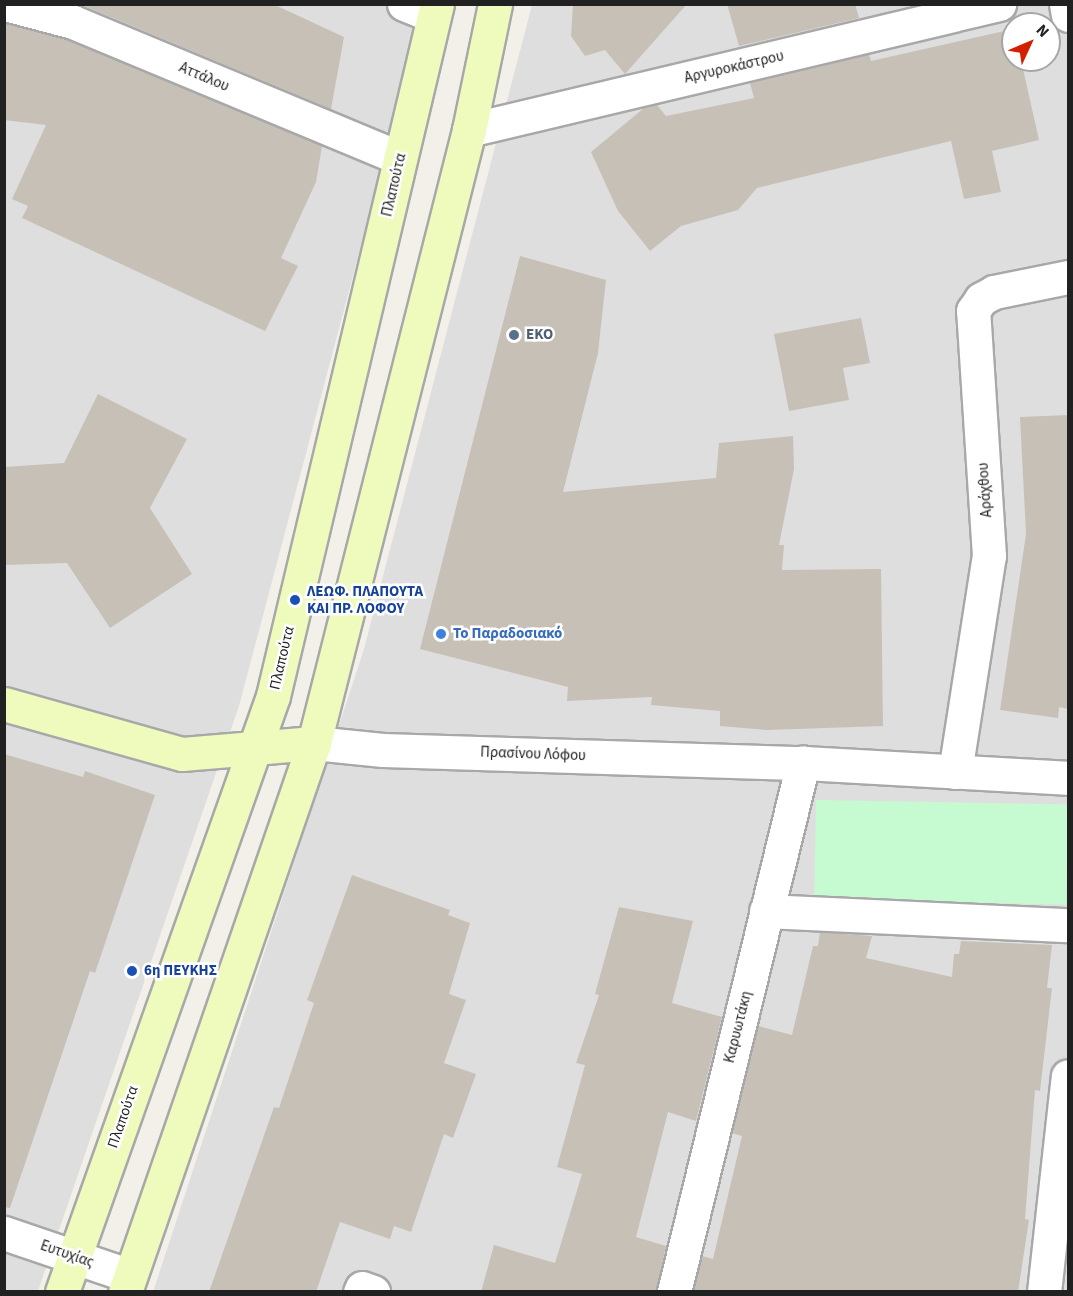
<!DOCTYPE html>
<meta charset="utf-8">
<style>
body{margin:0}
#map{position:relative;width:1073px;height:1296px;overflow:hidden;background:#f2f0e8;font-family:"Source Sans 3",sans-serif}
div>[style]{position:absolute}
.residential>*{inset:0;background:#dfdede}
.park>*{inset:0;background:#c6fbd2;transform-origin:0 0}
.building>*{inset:0;background:#c7c0b7}
.roads{filter:drop-shadow(2px 0 #a8a8a8) drop-shadow(-2px 0 #a8a8a8) drop-shadow(0 2px #a8a8a8) drop-shadow(0 -2px #a8a8a8)}
.street>*{height:33px;margin:-16.5px;padding:0 16.5px;transform-origin:16.5px;border-radius:16.5px;background:#fff}
.secondary>*{height:33px;margin:-16.5px;padding:0 16.5px;transform-origin:16.5px;border-radius:16.5px;background:#eefbbd}
.dots>*{width:16px;height:16px;translate:-50% -50%;box-sizing:border-box;border:3px solid #fff;border-radius:50%}
span{translate:-50% -50%;white-space:nowrap;text-align:center;line-height:1.15;-webkit-text-stroke:5px #fff;paint-order:stroke}
.street-label{font-size:15px;color:#212121}
.service-label{font-size:15px;color:#4e5e75;font-weight:700}
.left{translate:0 -50%;text-align:left}
.transit-label{font-size:15px;color:#164399;font-weight:700}
.shop-label{font-size:15px;color:#366cbe;font-weight:700}
.frame{position:absolute;inset:0;border:6px solid #212121;pointer-events:none}
.north{position:absolute;left:1001px;top:12px;width:60px;height:60px;box-sizing:border-box;background:#fff;border:2px solid #a6a6a6;border-radius:50%;rotate:46deg;font-size:16px;font-weight:700;line-height:24px;text-align:center;color:#212121}
.north::after{content:'';display:block;margin:auto;width:21px;height:27px;background:#d32100;clip-path:polygon(50% 0,100% 100%,50% 72%,0 100%)}
</style>
<div id="map">
<div class="residential">
<div style="clip-path:polygon(5px 5px,420px 5px,393px 125px,239px 706px,38px 1291px,5px 1292px)"></div>
<div style="clip-path:polygon(evenodd,532px 5px,1068px 5px,1068px 1291px,153px 1292px,364px 649px,532px 5px,1013px 24px,1049px 24px,1049px 60px,1013px 60px,1013px 24px)"></div>
</div>
<div class="park">
<div style="left:816px;top:800px;width:252px;height:100px;rotate:1deg"></div>
</div>
<div class="building">
<div style="clip-path:polygon(80px 4px,273px 4px,344px 37px,331px 109px)"></div>
<div style="clip-path:polygon(573px 4px,687px 4px,625px 74px,605px 50px,585px 56px,571px 36px)"></div>
<div style="clip-path:polygon(727px 4px,855px 4px,859px 18px,739px 46px)"></div>
<div style="clip-path:polygon(4px 23px,67px 40px,322px 146px,316px 182px,281px 258px,298px 266px,265px 331px,22px 218px,28px 206px,12px 199px,46px 125px,4px 120px)"></div>
<div style="clip-path:polygon(1013px 29px,1013px 60px,1021px 60px,1039px 140px,992px 151px,1001px 192px,964px 199px,951px 141px,757px 188px,738px 210px,681px 226px,650px 251px,618px 211px,591px 152px,644px 108px,657px 105px,666px 116px,754px 98px,750px 83px,869px 54px,871px 61px)"></div>
<div style="clip-path:polygon(520px 256px,606px 280px,598px 353px,563px 492px,716px 478px,719px 443px,793px 436px,794px 469px,779px 545px,784px 545px,782px 570px,881px 569px,883px 726px,768px 730px,720px 726px,720px 711px,651px 705px,652px 697px,567px 701px,568px 687px,420px 649px)"></div>
<div style="clip-path:polygon(861px 318px,870px 363px,843px 368px,849px 400px,789px 411px,774px 334px)"></div>
<div style="clip-path:polygon(98px 394px,187px 439px,150px 508px,192px 574px,110px 628px,67px 563px,4px 565px,4px 467px,64px 463px)"></div>
<div style="clip-path:polygon(1068px 415px,1068px 709px,1059px 707px,1058px 718px,1000px 710px,1026px 534px,1020px 417px)"></div>
<div style="clip-path:polygon(4px 754px,83px 777px,85px 771px,155px 795px,95px 973px,90px 971px,10px 1208px,4px 1207px)"></div>
<div style="clip-path:polygon(352px 875px,450px 910px,448px 915px,470px 923px,449px 994px,466px 1000px,444px 1063px,476px 1074px,453px 1138px,444px 1134px,411px 1232px,394px 1226px,390px 1239px,340px 1222px,316px 1292px,209px 1292px,274px 1107px,279px 1108px,314px 1003px,307px 1000px)"></div>
<div style="clip-path:polygon(619px 907px,693px 921px,672px 1003px,722px 1017px,696px 1121px,668px 1112px,636px 1237px,666px 1246px,656px 1292px,481px 1292px,494px 1245px,555px 1263px,582px 1174px,557px 1167px,585px 1065px,576px 1063px,599px 995px,595px 994px)"></div>
<div style="clip-path:polygon(820px 932px,872px 936px,866px 958px,952px 977px,954px 954px,959px 954px,961px 941px,1052px 945px,1047px 988px,1052px 988px,1040px 1091px,1035px 1090px,1025px 1219px,1029px 1220px,1018px 1292px,693px 1292px,702px 1256px,713px 1259px,742px 1136px,732px 1133px,758px 1026px,792px 1035px,813px 946px,818px 946px)"></div>
</div>
<div class="roads">
<div class="street">
<div style="left:5px;top:4px;width:70px;rotate:14.8deg"></div>
<div style="left:73px;top:22px;width:354px;rotate:22.6deg"></div>
<div style="left:404px;top:4px;width:32px;rotate:22deg"></div>
<div style="left:1066px;top:4px;width:11px;rotate:80deg"></div>
<div style="left:469px;top:130px;width:545px;rotate:-13.37deg"></div>
<div style="left:314px;top:743px;width:69px;rotate:5.8deg"></div>
<div style="left:383px;top:750px;width:420px;rotate:1.8deg"></div>
<div style="left:803px;top:763px;width:265px;rotate:3.2deg"></div>
<div style="left:955px;top:772px;width:219px;rotate:-81.1deg"></div>
<div style="left:989px;top:556px;width:246px;rotate:-93.7deg"></div>
<div style="left:973px;top:311px;width:14px;rotate:-56deg"></div>
<div style="left:981px;top:299px;width:15px;rotate:-28deg"></div>
<div style="left:994px;top:292px;width:76px;rotate:-11.5deg"></div>
<div style="left:766px;top:911px;width:302px;rotate:2.7deg"></div>
<div style="left:4px;top:1233px;width:133px;rotate:18.8deg"></div>
<div style="left:360px;top:1292px;width:4px;rotate:-63deg"></div>
<div style="left:362px;top:1288px;width:12px;rotate:20deg"></div>
<div style="left:674px;top:1292px;width:545px;rotate:-76.3deg"></div>
<div style="left:1044px;top:1292px;width:217px;rotate:-83.7deg"></div>
</div>
<div class="secondary">
<div style="left:4px;top:704px;width:185px;rotate:15.7deg"></div>
<div style="left:182px;top:754px;width:132px;rotate:-4.8deg"></div>
<div style="left:62px;top:1292px;width:632px;rotate:-70.5deg"></div>
<div style="left:273px;top:696px;width:711px;rotate:-76.67deg"></div>
<div style="left:125px;top:1292px;width:581px;rotate:-71deg"></div>
<div style="left:314px;top:743px;width:632px;rotate:-75.81deg"></div>
<div style="left:469px;top:130px;width:129px;rotate:-78.3deg"></div>
</div>
</div>
<div class="dots">
<div style="left:514px;top:335px;background:#5c6f8a"></div>
<div style="left:295px;top:600px;background:#1a4fb4"></div>
<div style="left:441px;top:634px;background:#3f7fe0"></div>
<div style="left:132px;top:971px;background:#1a4fb4"></div>
</div>
<div class="street-label">
<span style="left:734px;top:67px;rotate:-13deg">Αργυροκάστρου</span>
<span style="left:204px;top:77px;rotate:23deg">Αττάλου</span>
<span style="left:394px;top:185px;rotate:-77deg">Πλαπούτα</span>
<span style="left:985px;top:490px;rotate:-94deg">Αράχθου</span>
<span style="left:282px;top:658px;rotate:-77deg">Πλαπούτα</span>
<span style="left:533px;top:754px;rotate:2deg">Πρασίνου Λόφου</span>
<span style="left:738px;top:1027px;rotate:-76deg">Καρυωτάκη</span>
<span style="left:123px;top:1117px;rotate:-71deg">Πλαπούτα</span>
<span style="left:67px;top:1254px;rotate:19deg">Ευτυχίας</span>
</div>
<div class="service-label">
<span class="left" style="left:526px;top:335px">EKO</span>
</div>
<div class="transit-label">
<span class="left" style="left:307px;top:600px">ΛΕΩΦ. ΠΛΑΠΟΥΤΑ<br>ΚΑΙ ΠΡ. ΛΟΦΟΥ</span>
<span class="left" style="left:144px;top:971px">6η ΠΕΥΚΗΣ</span>
</div>
<div class="shop-label">
<span class="left" style="left:453px;top:634px">Το Παραδοσιακό</span>
</div>
<div class="frame"></div>
<div class="north">N</div>
</div>
